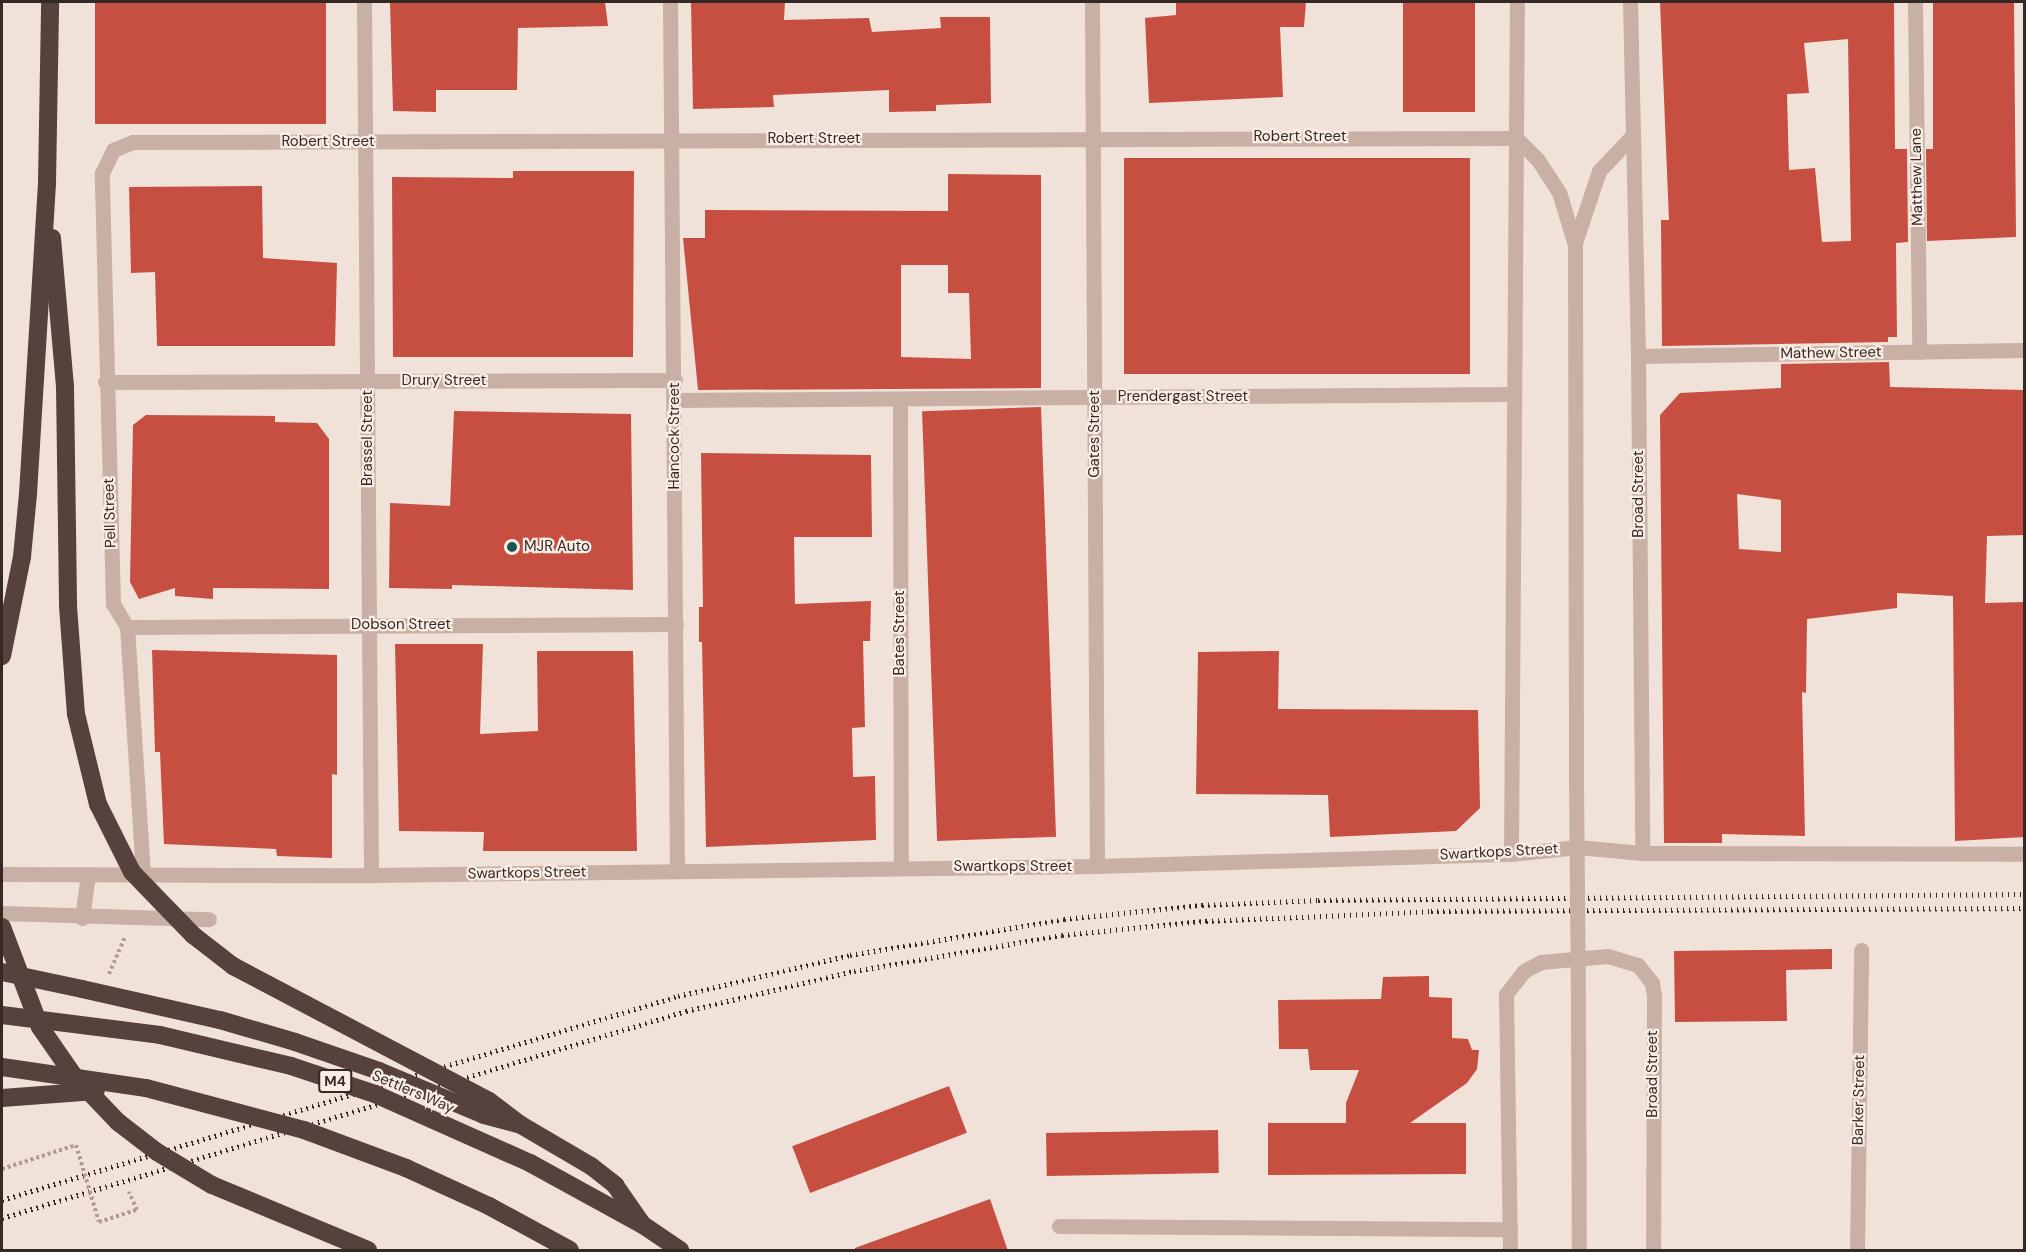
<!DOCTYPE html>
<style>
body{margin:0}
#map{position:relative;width:2026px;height:1252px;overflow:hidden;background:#f1e2d9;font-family:"DM Sans",sans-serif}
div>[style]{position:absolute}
.building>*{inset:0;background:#c64f42;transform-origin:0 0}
.path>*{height:4px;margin-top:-2px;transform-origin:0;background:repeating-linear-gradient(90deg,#b59a8f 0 3px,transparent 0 6px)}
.minor>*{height:15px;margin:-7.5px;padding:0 7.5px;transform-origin:7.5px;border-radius:7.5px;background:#c9b0a5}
.highway>*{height:18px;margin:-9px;padding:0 9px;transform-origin:9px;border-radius:9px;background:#56413d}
.rail>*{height:4.5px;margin-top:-2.25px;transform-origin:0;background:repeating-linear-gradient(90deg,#352926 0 1.5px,transparent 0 6px)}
.path-bridge>*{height:4px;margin-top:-2px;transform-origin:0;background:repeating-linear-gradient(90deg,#b59a8f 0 3px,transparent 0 6px)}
.minor-bridge>*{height:15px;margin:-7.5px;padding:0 7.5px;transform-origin:7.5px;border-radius:7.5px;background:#c9b0a5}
.highway-bridge>*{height:18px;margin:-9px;padding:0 9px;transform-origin:9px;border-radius:9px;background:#56413d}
.dots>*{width:16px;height:16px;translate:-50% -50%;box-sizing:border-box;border:3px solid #f9ede5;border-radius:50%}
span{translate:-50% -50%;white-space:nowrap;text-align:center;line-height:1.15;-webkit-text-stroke:4.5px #f9ede5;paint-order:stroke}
.shield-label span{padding:2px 4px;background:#f9ede5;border:2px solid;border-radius:4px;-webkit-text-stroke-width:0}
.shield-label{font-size:14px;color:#352926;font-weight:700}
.street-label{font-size:15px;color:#352926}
.poi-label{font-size:15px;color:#352926}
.left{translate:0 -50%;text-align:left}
.frame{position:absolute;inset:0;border:3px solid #352926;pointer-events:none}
</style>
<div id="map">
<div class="building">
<div style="left:95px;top:2px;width:231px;height:122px"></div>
<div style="clip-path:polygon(390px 2px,605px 2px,608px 26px,518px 28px,517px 90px,436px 90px,436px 112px,393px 111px)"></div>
<div style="clip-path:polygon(691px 2px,785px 2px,784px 20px,869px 18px,872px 32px,941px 28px,940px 17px,990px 17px,991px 103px,936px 105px,936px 111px,889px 112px,889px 90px,773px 95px,774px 107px,693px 109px)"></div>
<div style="clip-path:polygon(1176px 2px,1306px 2px,1304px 27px,1280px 27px,1283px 97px,1149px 103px,1145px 18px,1176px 15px)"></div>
<div style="left:1403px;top:2px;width:72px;height:110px"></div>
<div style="clip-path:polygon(evenodd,1660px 2px,1894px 2px,1895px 149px,1907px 149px,1908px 242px,1896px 243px,1897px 337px,1888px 337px,1888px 342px,1662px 346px,1661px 220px,1669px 220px,1660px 2px,1848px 39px,1851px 241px,1822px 242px,1815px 168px,1789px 170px,1787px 94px,1809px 93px,1804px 43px,1848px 39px)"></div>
<div style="clip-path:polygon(1933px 2px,2014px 2px,2016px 237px,1927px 241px,1926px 149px,1933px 149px)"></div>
<div style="left:1470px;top:158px;width:216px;height:346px;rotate:90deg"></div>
<div style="clip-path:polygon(513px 171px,634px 171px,633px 357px,393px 357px,392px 177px,513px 178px)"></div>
<div style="clip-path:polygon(evenodd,948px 174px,1041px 175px,1041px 388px,698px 390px,683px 238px,705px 238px,705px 210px,948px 211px,948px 174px,901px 265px,948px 265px,948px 293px,969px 293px,971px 359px,901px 357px,901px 265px)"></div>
<div style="clip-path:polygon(262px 186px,263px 258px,337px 263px,335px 346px,157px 346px,155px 272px,131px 273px,129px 187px)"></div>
<div style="clip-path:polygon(evenodd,1889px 362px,1890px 387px,2025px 390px,2025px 535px,1987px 536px,1985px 603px,2025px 602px,2025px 837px,1955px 841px,1953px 596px,1897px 593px,1897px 608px,1807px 619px,1806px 693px,1802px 692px,1805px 836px,1722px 834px,1722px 843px,1664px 843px,1660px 415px,1680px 393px,1781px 388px,1781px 364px,1889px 362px,1737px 494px,1781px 500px,1781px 552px,1739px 549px,1737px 494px)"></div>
<div style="left:1041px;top:407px;width:430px;height:119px;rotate:88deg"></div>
<div style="clip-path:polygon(454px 411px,631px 414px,633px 590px,452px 585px,452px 589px,389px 588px,390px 503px,450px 506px)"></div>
<div style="clip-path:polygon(146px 415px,275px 416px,275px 422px,317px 423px,329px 439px,329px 589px,213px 588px,213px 599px,175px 596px,175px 588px,139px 599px,130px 582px,133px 425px)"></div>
<div style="clip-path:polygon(701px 453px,871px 455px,872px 537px,794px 537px,795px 604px,871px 601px,870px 641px,863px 641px,865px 727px,852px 728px,853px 777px,875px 776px,876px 840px,706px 847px,702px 642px,699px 642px,699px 607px,703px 607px)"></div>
<div style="clip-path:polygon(395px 644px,483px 644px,480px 734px,538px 731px,537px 651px,633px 651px,637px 851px,483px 851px,484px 832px,399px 831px)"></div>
<div style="clip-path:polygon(152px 650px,337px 655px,337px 775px,332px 774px,332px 858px,277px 856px,276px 849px,164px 844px,160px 752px,155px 752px)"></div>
<div style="clip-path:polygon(1279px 651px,1278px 709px,1478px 710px,1480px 808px,1456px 831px,1330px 837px,1328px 795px,1196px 794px,1198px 652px)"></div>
<div style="clip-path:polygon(1832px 949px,1832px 969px,1786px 970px,1787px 1021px,1675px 1022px,1674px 951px)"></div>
<div style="clip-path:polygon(1429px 976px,1429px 997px,1452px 998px,1452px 1038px,1468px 1039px,1472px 1050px,1479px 1050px,1477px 1069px,1467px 1083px,1410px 1123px,1466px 1123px,1466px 1174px,1268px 1175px,1268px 1123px,1346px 1123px,1346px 1103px,1359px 1070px,1310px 1070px,1308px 1049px,1279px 1049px,1278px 1000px,1381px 999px,1383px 977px)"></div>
<div style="left:949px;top:1086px;width:50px;height:168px;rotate:69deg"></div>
<div style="left:1218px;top:1130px;width:43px;height:172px;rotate:89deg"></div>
<div style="clip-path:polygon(990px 1199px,1008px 1251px,855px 1251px,855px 1248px)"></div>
</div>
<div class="path">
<div style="left:109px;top:974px;width:40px;rotate:-66.6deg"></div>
<div style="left:2px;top:1169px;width:78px;rotate:-18deg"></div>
<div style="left:99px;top:1222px;width:40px;rotate:-18deg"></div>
<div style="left:137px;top:1210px;width:20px;rotate:-114deg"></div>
</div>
<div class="minor">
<div style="left:364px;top:2px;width:873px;rotate:89.54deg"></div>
<div style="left:670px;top:2px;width:869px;rotate:89.54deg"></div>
<div style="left:1092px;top:2px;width:864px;rotate:89.67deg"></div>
<div style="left:1630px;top:2px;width:354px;rotate:88.7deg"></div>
<div style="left:1638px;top:356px;width:497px;rotate:89.5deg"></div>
<div style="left:1915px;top:2px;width:350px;rotate:89.3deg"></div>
<div style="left:1516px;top:138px;width:31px;rotate:45deg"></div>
<div style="left:1538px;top:160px;width:38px;rotate:57deg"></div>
<div style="left:1559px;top:192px;width:55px;rotate:73.2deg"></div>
<div style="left:1575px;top:245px;width:533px;rotate:89.89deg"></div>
<div style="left:1575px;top:243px;width:76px;rotate:-71.6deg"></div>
<div style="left:1599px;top:171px;width:50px;rotate:-46.6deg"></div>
<div style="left:1638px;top:356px;width:386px;rotate:-0.9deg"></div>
<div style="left:105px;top:382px;width:570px;rotate:-0.2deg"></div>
<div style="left:900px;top:399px;width:469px;rotate:89.9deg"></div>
<div style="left:675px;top:400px;width:837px;rotate:-0.41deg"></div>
<div style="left:127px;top:627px;width:549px;rotate:-0.31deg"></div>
<div style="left:1511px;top:854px;width:852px;rotate:-89.6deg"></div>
<div style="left:2px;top:874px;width:369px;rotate:0.2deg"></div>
<div style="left:371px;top:875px;width:726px;rotate:-0.71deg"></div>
<div style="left:1097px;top:866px;width:414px;rotate:-1.7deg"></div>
<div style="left:1511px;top:854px;width:67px;rotate:-6deg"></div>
<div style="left:1578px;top:847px;width:64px;rotate:5.4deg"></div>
<div style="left:1642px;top:853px;width:382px;rotate:0.1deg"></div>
<div style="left:143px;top:874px;width:248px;rotate:-93.7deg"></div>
<div style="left:127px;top:627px;width:27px;rotate:-121deg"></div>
<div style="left:113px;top:604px;width:431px;rotate:-91.5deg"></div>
<div style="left:102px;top:173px;width:25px;rotate:-64deg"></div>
<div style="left:113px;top:150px;width:22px;rotate:-22deg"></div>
<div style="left:133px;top:142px;width:1383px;rotate:-0.17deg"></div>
<div style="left:2px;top:913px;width:207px;rotate:1.7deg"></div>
<div style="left:82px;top:918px;width:44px;rotate:-82.2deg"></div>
<div style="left:1578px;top:1017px;width:233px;rotate:89.8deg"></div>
<div style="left:1059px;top:1226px;width:451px;rotate:0.4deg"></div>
<div style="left:1510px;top:1250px;width:256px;rotate:-90.9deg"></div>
<div style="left:1506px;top:994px;width:29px;rotate:-52deg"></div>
<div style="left:1524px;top:971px;width:19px;rotate:-28deg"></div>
<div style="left:1541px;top:962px;width:67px;rotate:-5.1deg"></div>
<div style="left:1608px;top:956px;width:31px;rotate:17deg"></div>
<div style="left:1638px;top:965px;width:23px;rotate:52deg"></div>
<div style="left:1652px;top:983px;width:12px;rotate:81deg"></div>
<div style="left:1654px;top:995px;width:255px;rotate:90.2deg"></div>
<div style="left:1857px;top:1250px;width:300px;rotate:-89.2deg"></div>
</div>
<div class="highway">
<div style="left:52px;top:238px;width:149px;rotate:85deg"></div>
<div style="left:2px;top:656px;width:101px;rotate:-78.6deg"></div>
<div style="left:22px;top:557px;width:63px;rotate:-84.6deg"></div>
<div style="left:28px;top:494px;width:313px;rotate:-86.5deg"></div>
<div style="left:47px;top:182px;width:180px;rotate:-89deg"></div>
<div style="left:2px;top:972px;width:82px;rotate:12deg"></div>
<div style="left:643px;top:1225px;width:45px;rotate:34deg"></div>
</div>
<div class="rail">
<div style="left:2px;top:1200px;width:706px;rotate:-16.79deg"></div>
<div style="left:678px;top:996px;width:177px;rotate:-13.4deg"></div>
<div style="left:850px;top:955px;width:217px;rotate:-9.5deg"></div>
<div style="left:1064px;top:919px;width:139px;rotate:-5.8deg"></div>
<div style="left:1202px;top:905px;width:116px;rotate:-2.5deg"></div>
<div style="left:1318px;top:900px;width:706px;rotate:-0.49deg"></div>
<div style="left:2px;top:1218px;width:715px;rotate:-16.84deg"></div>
<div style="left:686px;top:1011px;width:173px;rotate:-13.4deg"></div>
<div style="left:854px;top:971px;width:211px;rotate:-9.8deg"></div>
<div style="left:1062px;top:935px;width:145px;rotate:-5.6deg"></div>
<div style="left:1206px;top:921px;width:225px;rotate:-2.5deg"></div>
<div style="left:1431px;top:911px;width:593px;rotate:-0.29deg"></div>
</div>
<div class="path-bridge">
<div style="left:76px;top:1145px;width:80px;rotate:73.4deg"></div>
</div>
<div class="minor-bridge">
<div style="left:1576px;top:778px;width:239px;rotate:89.5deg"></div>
</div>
<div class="highway-bridge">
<div style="left:65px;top:386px;width:220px;rotate:89.2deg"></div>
<div style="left:68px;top:606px;width:108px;rotate:85.8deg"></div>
<div style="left:76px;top:714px;width:93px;rotate:76.3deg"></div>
<div style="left:98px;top:804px;width:76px;rotate:63.4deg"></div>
<div style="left:132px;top:872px;width:88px;rotate:45.9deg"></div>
<div style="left:193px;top:935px;width:51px;rotate:37.8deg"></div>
<div style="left:233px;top:966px;width:289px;rotate:27.8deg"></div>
<div style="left:489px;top:1101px;width:40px;rotate:37deg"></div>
<div style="left:2px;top:927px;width:107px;rotate:69.2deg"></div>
<div style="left:40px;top:1027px;width:60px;rotate:55.2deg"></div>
<div style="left:74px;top:1076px;width:64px;rotate:46.3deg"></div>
<div style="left:118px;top:1122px;width:49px;rotate:37.6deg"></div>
<div style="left:157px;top:1152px;width:64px;rotate:31deg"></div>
<div style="left:212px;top:1185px;width:169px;rotate:22.6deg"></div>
<div style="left:82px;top:989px;width:141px;rotate:12.7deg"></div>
<div style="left:220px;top:1020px;width:78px;rotate:16.3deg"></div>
<div style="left:295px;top:1042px;width:89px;rotate:19deg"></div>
<div style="left:379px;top:1071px;width:114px;rotate:22.7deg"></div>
<div style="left:484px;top:1115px;width:38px;rotate:15deg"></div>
<div style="left:521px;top:1125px;width:81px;rotate:30.4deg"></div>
<div style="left:591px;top:1166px;width:31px;rotate:38deg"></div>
<div style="left:615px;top:1185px;width:47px;rotate:55.3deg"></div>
<div style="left:2px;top:1015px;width:159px;rotate:7.2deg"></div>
<div style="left:160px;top:1035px;width:135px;rotate:13.3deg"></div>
<div style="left:291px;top:1066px;width:89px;rotate:18.4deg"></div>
<div style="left:375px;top:1094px;width:170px;rotate:24deg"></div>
<div style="left:530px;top:1163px;width:129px;rotate:28.8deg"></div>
<div style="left:2px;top:1067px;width:146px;rotate:8.3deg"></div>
<div style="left:146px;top:1088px;width:163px;rotate:14.9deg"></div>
<div style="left:304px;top:1130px;width:109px;rotate:20.4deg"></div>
<div style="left:406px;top:1168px;width:91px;rotate:24.6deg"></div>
<div style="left:489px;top:1206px;width:92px;rotate:28.5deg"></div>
<div style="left:2px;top:1098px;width:94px;rotate:-4.3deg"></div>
</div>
<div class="dots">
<div style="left:512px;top:547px;background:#1c5651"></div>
</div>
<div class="shield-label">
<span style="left:335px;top:1081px">M4</span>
</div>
<div class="street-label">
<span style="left:1300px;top:137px">Robert Street</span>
<span style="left:814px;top:139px">Robert Street</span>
<span style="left:328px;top:142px">Robert Street</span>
<span style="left:1917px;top:177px;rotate:-91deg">Matthew Lane</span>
<span style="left:1831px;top:353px;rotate:-1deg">Mathew Street</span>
<span style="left:444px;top:381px">Drury Street</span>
<span style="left:1183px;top:397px">Prendergast Street</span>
<span style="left:1095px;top:434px;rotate:-90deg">Gates Street</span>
<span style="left:675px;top:436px;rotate:-90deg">Hancock Street</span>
<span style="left:368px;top:438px;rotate:-90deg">Brassel Street</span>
<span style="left:1639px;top:494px;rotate:-90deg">Broad Street</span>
<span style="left:110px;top:513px;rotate:-92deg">Pell Street</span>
<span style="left:401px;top:625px">Dobson Street</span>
<span style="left:900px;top:633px;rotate:-90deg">Bates Street</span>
<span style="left:1499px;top:852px;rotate:-3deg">Swartkops Street</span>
<span style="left:1013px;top:867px">Swartkops Street</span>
<span style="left:527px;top:873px;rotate:-1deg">Swartkops Street</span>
<span style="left:1653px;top:1074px;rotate:-90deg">Broad Street</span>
<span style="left:413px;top:1092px;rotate:23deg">Settlers Way</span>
<span style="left:1859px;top:1100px;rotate:-89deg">Barker Street</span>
</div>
<div class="poi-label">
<span class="left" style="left:524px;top:547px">MJR Auto</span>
</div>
<div class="frame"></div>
</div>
